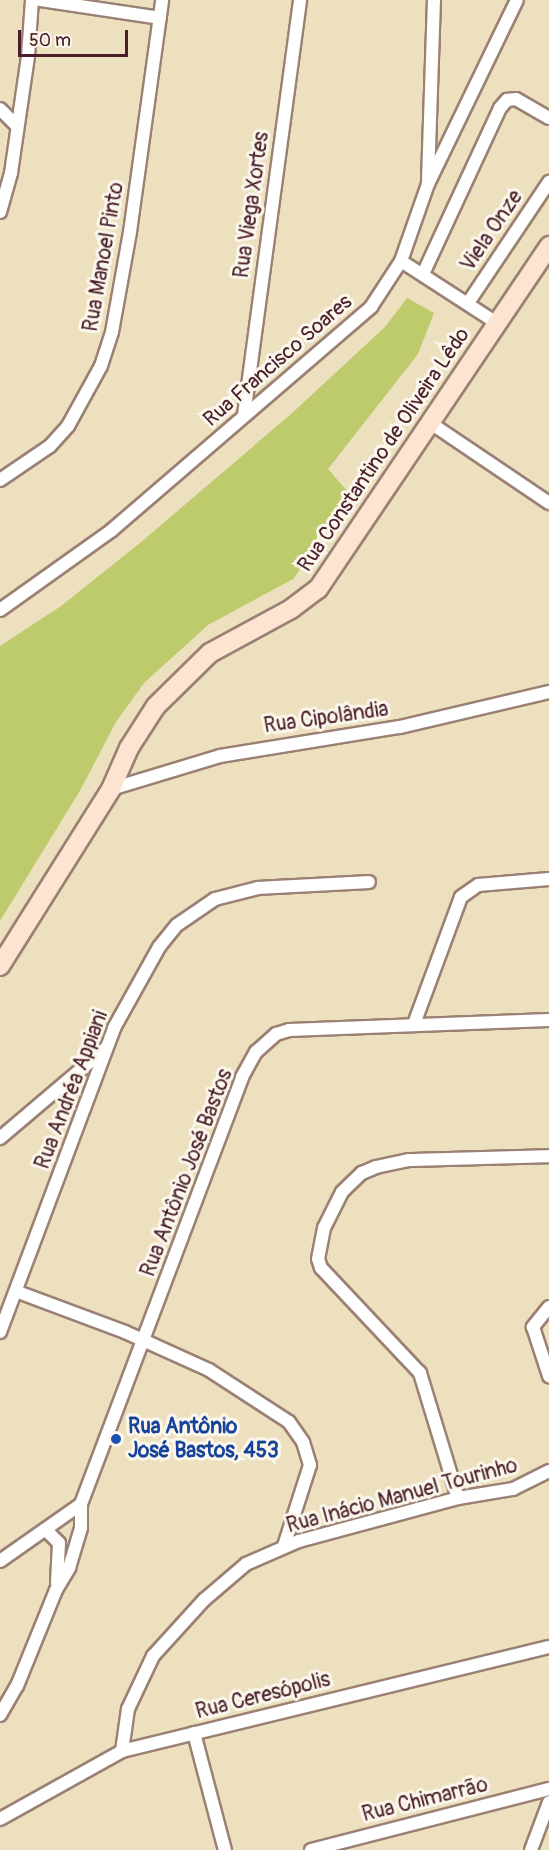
<!DOCTYPE html>
<meta charset="utf-8">
<style>
body{margin:0}
#map{position:relative;width:549px;height:1850px;overflow:hidden;background:#ece0be;font-family:Pangolin,sans-serif}
div>[style]{position:absolute}
.green>*{inset:0;background:#becb6c}
.roads{filter:drop-shadow(2px 0 #9b8074) drop-shadow(-2px 0 #9b8074) drop-shadow(0 2px #9b8074) drop-shadow(0 -2px #9b8074)}
.street>*{height:12px;margin:-6px;padding:0 6px;transform-origin:6px;border-radius:6px;background:#fff}
.secondary>*{height:18px;margin:-9px;padding:0 9px;transform-origin:9px;border-radius:9px;background:#fde4d1}
.dots>*{width:16px;height:16px;translate:-50% -50%;box-sizing:border-box;border:3px solid #fbf7ec;border-radius:50%}
span{translate:-50% -50%;white-space:nowrap;text-align:center;line-height:1.15;-webkit-text-stroke:6px #fbf7ec;paint-order:stroke}
.street-label{font-size:21px;color:#4a1f2b}
.transit-label{font-size:21px;color:#164399;font-weight:700}
.left{translate:0 -50%;text-align:left}
.scale{position:absolute;left:18px;top:30px;width:110px;height:27px;box-sizing:border-box;border:3px solid #4a1f2b;border-top:0;padding-left:8px;font-size:18px;line-height:21px;white-space:nowrap;color:#4a1f2b;-webkit-text-stroke:4px #fbf7ec;paint-order:stroke}
</style>
<div id="map">
<div class="green">
<div style="clip-path:polygon(407px 298px,434px 313px,418px 354px,328px 469px,355px 500px,339px 515px,293px 579px,208px 625px,144px 683px,116px 722px,81px 789px,0 921px,0 646px,61px 606px,140px 543px,291px 414px,385px 327px)"></div>
</div>
<div class="roads">
<div class="street">
<div style="left:40px;top:0;width:121px;rotate:8.5deg"></div>
<div style="left:0;top:109px;width:24px;rotate:45deg"></div>
<div style="left:428px;top:180px;width:180px;rotate:-88.1deg"></div>
<div style="left:0;top:212px;width:41px;rotate:-74.2deg"></div>
<div style="left:11px;top:173px;width:118px;rotate:-81.7deg"></div>
<div style="left:28px;top:56px;width:56px;rotate:-85.9deg"></div>
<div style="left:401px;top:261px;width:114px;rotate:32.9deg"></div>
<div style="left:423px;top:274px;width:183px;rotate:-65.1deg"></div>
<div style="left:500px;top:108px;width:11px;rotate:-49deg"></div>
<div style="left:507px;top:100px;width:9px;rotate:-6deg"></div>
<div style="left:516px;top:99px;width:38px;rotate:30deg"></div>
<div style="left:468px;top:303px;width:146px;rotate:-56.2deg"></div>
<div style="left:244px;top:415px;width:419px;rotate:-82.3deg"></div>
<div style="left:429px;top:422px;width:145px;rotate:34deg"></div>
<div style="left:0;top:480px;width:60px;rotate:-34.2deg"></div>
<div style="left:50px;top:446px;width:27px;rotate:-48deg"></div>
<div style="left:68px;top:426px;width:68px;rotate:-61.2deg"></div>
<div style="left:101px;top:366px;width:36px;rotate:-72deg"></div>
<div style="left:112px;top:332px;width:102px;rotate:-79.8deg"></div>
<div style="left:130px;top:232px;width:234px;rotate:-82.1deg"></div>
<div style="left:0;top:610px;width:138px;rotate:-35.5deg"></div>
<div style="left:112px;top:530px;width:342px;rotate:-40.7deg"></div>
<div style="left:371px;top:307px;width:55px;rotate:-56.9deg"></div>
<div style="left:401px;top:261px;width:82px;rotate:-70.7deg"></div>
<div style="left:428px;top:184px;width:204px;rotate:-64.2deg"></div>
<div style="left:111px;top:789px;width:114px;rotate:-16.8deg"></div>
<div style="left:220px;top:756px;width:182px;rotate:-9.2deg"></div>
<div style="left:400px;top:727px;width:153px;rotate:-13.2deg"></div>
<div style="left:414px;top:1024px;width:135px;rotate:-69.7deg"></div>
<div style="left:461px;top:897px;width:21px;rotate:-35deg"></div>
<div style="left:478px;top:885px;width:71px;rotate:-4.8deg"></div>
<div style="left:0;top:1138px;width:138px;rotate:-40.3deg"></div>
<div style="left:18px;top:1292px;width:114px;rotate:20.5deg"></div>
<div style="left:125px;top:1332px;width:92px;rotate:24.3deg"></div>
<div style="left:209px;top:1370px;width:95px;rotate:33deg"></div>
<div style="left:289px;top:1422px;width:24px;rotate:55deg"></div>
<div style="left:303px;top:1442px;width:24px;rotate:73deg"></div>
<div style="left:310px;top:1465px;width:85px;rotate:107.8deg"></div>
<div style="left:549px;top:1307px;width:26px;rotate:129deg"></div>
<div style="left:533px;top:1327px;width:52px;rotate:71.9deg"></div>
<div style="left:0;top:1332px;width:325px;rotate:-69.4deg"></div>
<div style="left:114px;top:1028px;width:93px;rotate:-60.9deg"></div>
<div style="left:159px;top:947px;width:28px;rotate:-51deg"></div>
<div style="left:177px;top:925px;width:46px;rotate:-34.4deg"></div>
<div style="left:215px;top:899px;width:44px;rotate:-14.3deg"></div>
<div style="left:258px;top:888px;width:111px;rotate:-3.1deg"></div>
<div style="left:458px;top:1498px;width:131px;rotate:-106.9deg"></div>
<div style="left:420px;top:1373px;width:144px;rotate:-133.3deg"></div>
<div style="left:321px;top:1268px;width:9px;rotate:-108deg"></div>
<div style="left:318px;top:1259px;width:32px;rotate:-79deg"></div>
<div style="left:324px;top:1228px;width:40px;rotate:-63.4deg"></div>
<div style="left:342px;top:1192px;width:28px;rotate:-44deg"></div>
<div style="left:362px;top:1173px;width:15px;rotate:-23deg"></div>
<div style="left:376px;top:1167px;width:34px;rotate:-12deg"></div>
<div style="left:409px;top:1160px;width:140px;rotate:-1.6deg"></div>
<div style="left:46px;top:1530px;width:18px;rotate:45deg"></div>
<div style="left:59px;top:1543px;width:40px;rotate:92.9deg"></div>
<div style="left:0;top:1561px;width:99px;rotate:-35.1deg"></div>
<div style="left:0;top:1715px;width:34px;rotate:-60deg"></div>
<div style="left:17px;top:1686px;width:104px;rotate:-67.9deg"></div>
<div style="left:56px;top:1590px;width:26px;rotate:-59deg"></div>
<div style="left:69px;top:1568px;width:42px;rotate:-73.3deg"></div>
<div style="left:81px;top:1528px;width:24px;rotate:-90deg"></div>
<div style="left:81px;top:1504px;width:456px;rotate:-69.3deg"></div>
<div style="left:242px;top:1077px;width:29px;rotate:-61deg"></div>
<div style="left:256px;top:1052px;width:27px;rotate:-42deg"></div>
<div style="left:276px;top:1034px;width:14px;rotate:-17deg"></div>
<div style="left:289px;top:1030px;width:260px;rotate:-2.2deg"></div>
<div style="left:194px;top:1733px;width:121px;rotate:75.2deg"></div>
<div style="left:122px;top:1751px;width:42px;rotate:-81.9deg"></div>
<div style="left:128px;top:1709px;width:59px;rotate:-64.7deg"></div>
<div style="left:153px;top:1656px;width:76px;rotate:-47.7deg"></div>
<div style="left:204px;top:1600px;width:55px;rotate:-40.6deg"></div>
<div style="left:246px;top:1564px;width:58px;rotate:-23.5deg"></div>
<div style="left:299px;top:1541px;width:165px;rotate:-15.1deg"></div>
<div style="left:458px;top:1498px;width:56px;rotate:-9.3deg"></div>
<div style="left:513px;top:1489px;width:40px;rotate:-26.6deg"></div>
<div style="left:0;top:1819px;width:140px;rotate:-29.1deg"></div>
<div style="left:122px;top:1751px;width:439px;rotate:-13.7deg"></div>
<div style="left:311px;top:1850px;width:246px;rotate:-14.4deg"></div>
<div style="left:531px;top:1850px;width:51px;rotate:-69.4deg"></div>
</div>
<div class="secondary">
<div style="left:0;top:966px;width:209px;rotate:-57.9deg"></div>
<div style="left:111px;top:789px;width:45px;rotate:-66.3deg"></div>
<div style="left:129px;top:748px;width:50px;rotate:-57.3deg"></div>
<div style="left:156px;top:706px;width:76px;rotate:-44.5deg"></div>
<div style="left:210px;top:653px;width:92px;rotate:-28.5deg"></div>
<div style="left:291px;top:609px;width:34px;rotate:-37deg"></div>
<div style="left:318px;top:589px;width:414px;rotate:-56deg"></div>
</div>
</div>
<div class="dots">
<div style="left:116px;top:1439px;background:#1a4fb4"></div>
</div>
<div class="street-label">
<span style="left:252px;top:205px;rotate:-82deg">Rua Viega Xortes</span>
<span style="left:492px;top:231px;rotate:-56deg">Viela Onze</span>
<span style="left:104px;top:257px;rotate:-80deg">Rua Manoel Pinto</span>
<span style="left:278px;top:361px;rotate:-41deg">Rua Francisco Soares</span>
<span style="left:384px;top:450px;rotate:-56deg">Rua Constantino de Oliveira Lêdo</span>
<span style="left:326px;top:718px;rotate:-8deg">Rua Cipolândia</span>
<span style="left:72px;top:1090px;rotate:-69deg">Rua Andréa Appiani</span>
<span style="left:187px;top:1173px;rotate:-69deg">Rua Antônio José Bastos</span>
<span style="left:402px;top:1496px;rotate:-15deg">Rua Inácio Manuel Tourinho</span>
<span style="left:263px;top:1696px;rotate:-14deg">Rua Ceresópolis</span>
<span style="left:425px;top:1800px;rotate:-14deg">Rua Chimarrão</span>
</div>
<div class="transit-label">
<span class="left" style="left:128px;top:1439px">Rua Antônio<br>José Bastos, 453</span>
</div>
<div class="scale">50 m</div>
</div>
